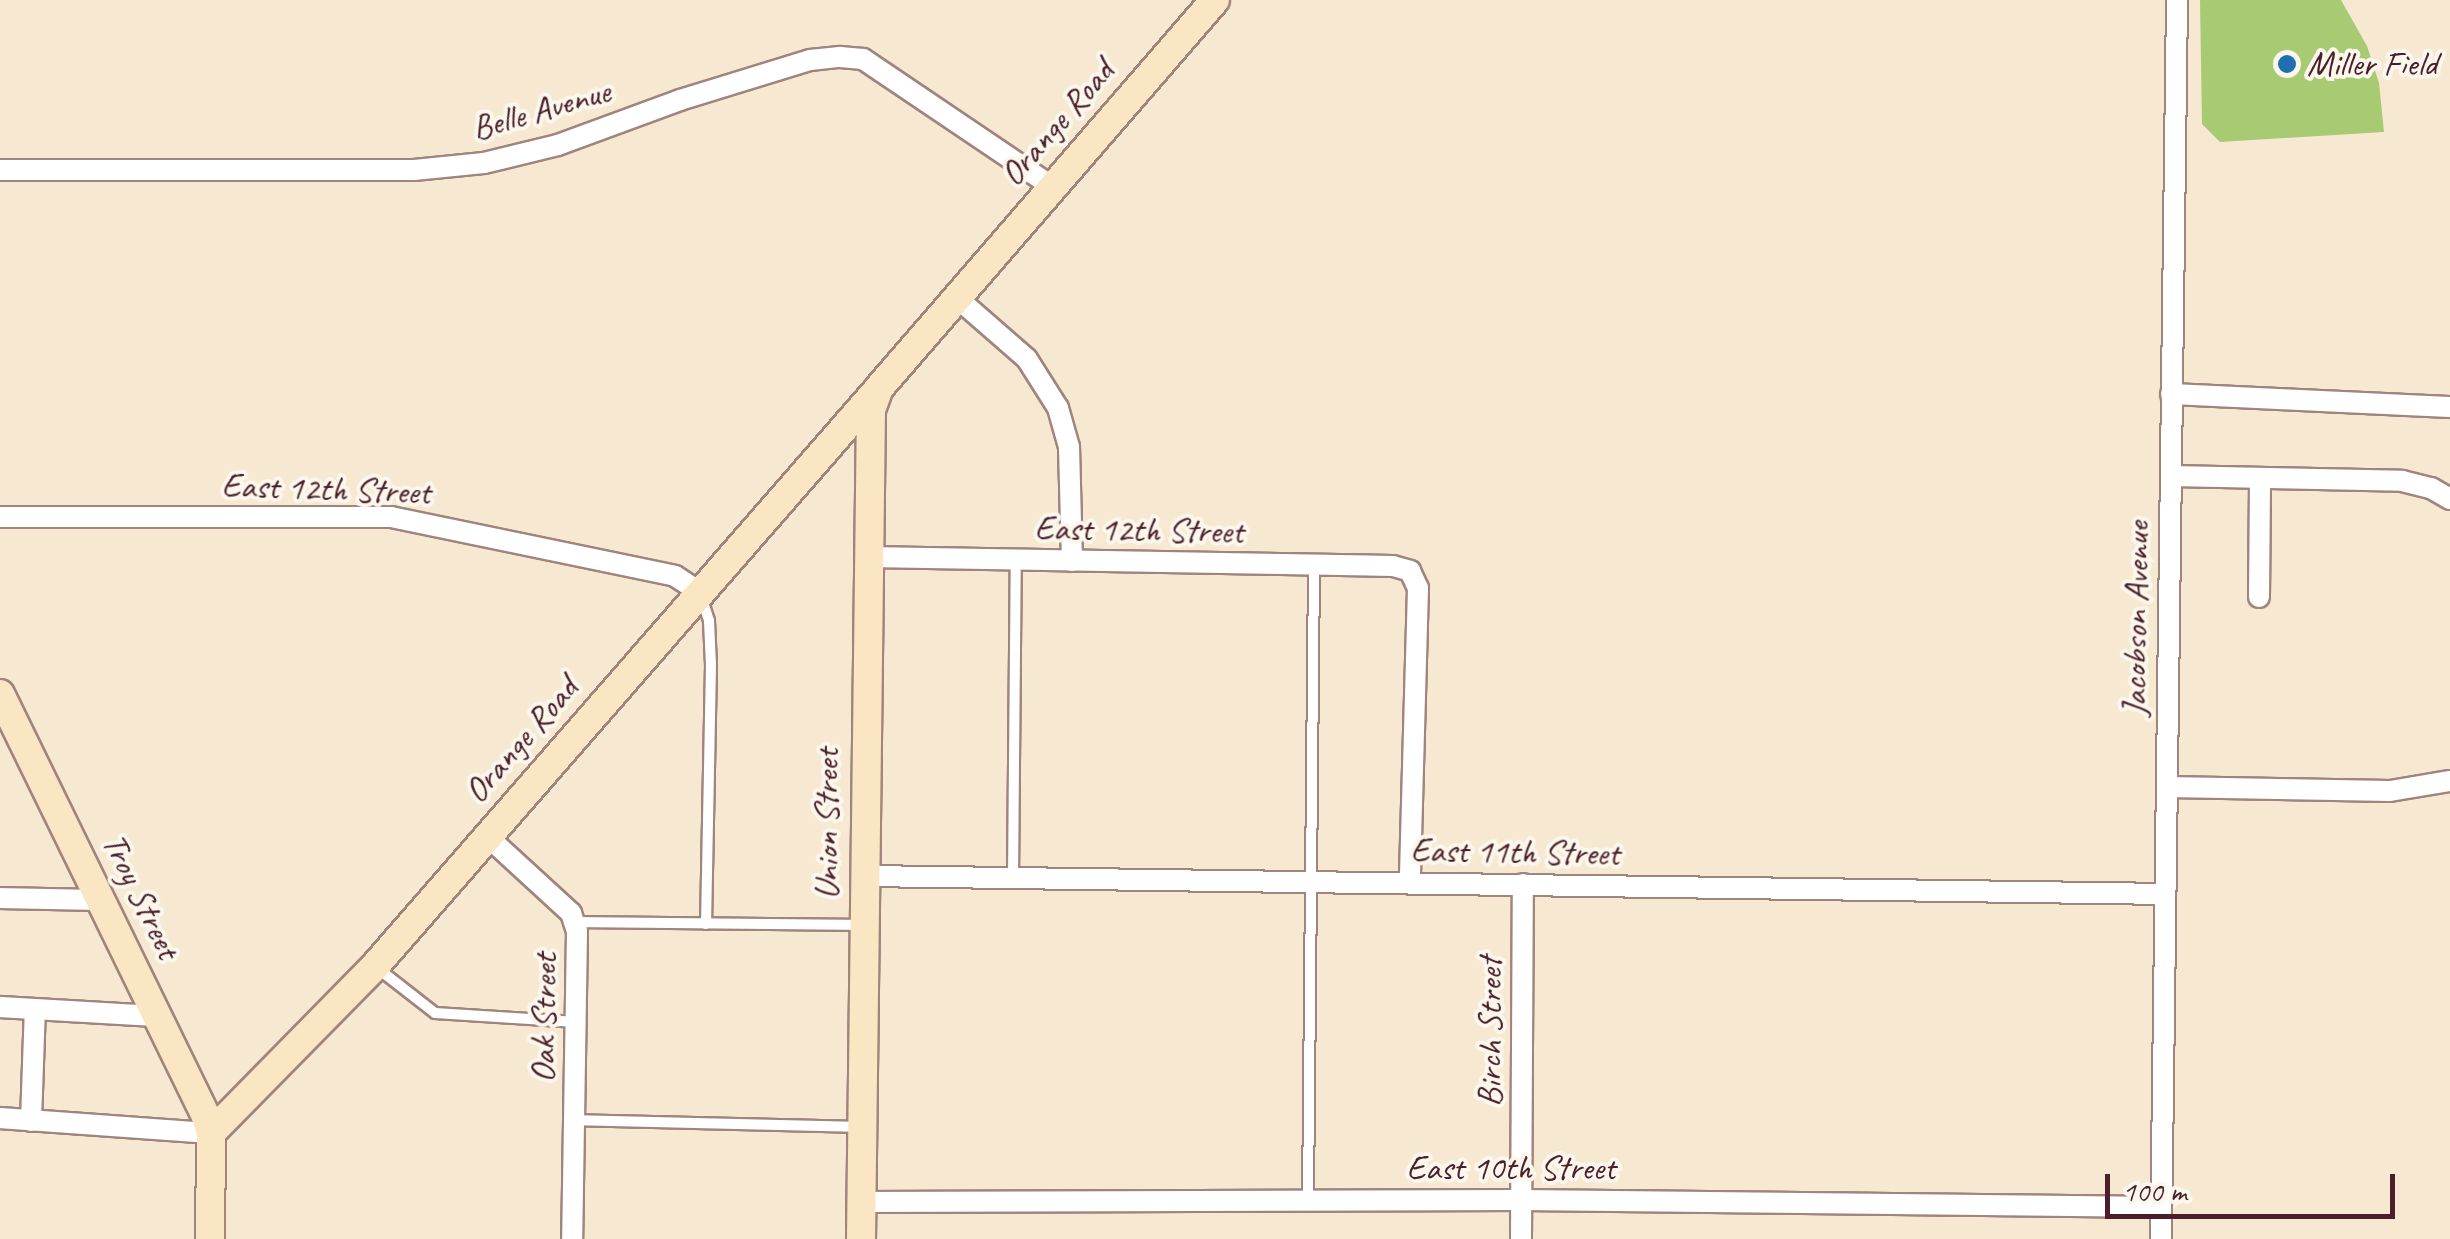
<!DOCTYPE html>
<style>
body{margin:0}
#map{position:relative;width:2450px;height:1239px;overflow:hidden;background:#f7e8d2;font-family:Caveat,sans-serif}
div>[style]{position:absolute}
.green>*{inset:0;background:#a8ca72}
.roads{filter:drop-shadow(2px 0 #a0847e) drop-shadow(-2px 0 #a0847e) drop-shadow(0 2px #a0847e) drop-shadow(0 -2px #a0847e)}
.lane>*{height:10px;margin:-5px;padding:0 5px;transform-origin:5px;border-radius:5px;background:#fff}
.street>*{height:20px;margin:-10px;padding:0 10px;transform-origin:10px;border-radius:10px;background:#fff}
.secondary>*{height:28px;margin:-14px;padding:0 14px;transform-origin:14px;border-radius:14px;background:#fbe6c4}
.dots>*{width:28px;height:28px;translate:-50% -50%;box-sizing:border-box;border:5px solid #fbf7ec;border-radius:50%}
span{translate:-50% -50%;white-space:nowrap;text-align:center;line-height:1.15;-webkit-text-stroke:8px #fbf7ec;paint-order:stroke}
.poi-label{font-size:35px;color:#4a1f2b}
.left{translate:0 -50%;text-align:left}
.street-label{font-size:35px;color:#4a1f2b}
.scale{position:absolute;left:2105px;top:1174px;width:290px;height:45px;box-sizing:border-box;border:5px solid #4a1f2b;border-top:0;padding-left:12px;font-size:30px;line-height:35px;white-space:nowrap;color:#4a1f2b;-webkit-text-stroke:8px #fbf7ec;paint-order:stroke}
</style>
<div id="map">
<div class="green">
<div style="clip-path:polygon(2200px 0,2341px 0,2367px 46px,2379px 83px,2384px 132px,2220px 142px,2202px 124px)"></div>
</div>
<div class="roads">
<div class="lane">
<div style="left:701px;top:596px;width:26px;rotate:72deg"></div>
<div style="left:709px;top:621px;width:44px;rotate:87.4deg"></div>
<div style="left:711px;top:665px;width:259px;rotate:91.1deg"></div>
<div style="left:1013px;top:879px;width:318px;rotate:-89.5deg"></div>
<div style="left:575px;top:922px;width:288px;rotate:0.6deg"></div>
<div style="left:376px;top:967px;width:75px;rotate:37.9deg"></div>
<div style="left:435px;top:1013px;width:142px;rotate:3.6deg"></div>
<div style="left:574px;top:1120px;width:284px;rotate:1.4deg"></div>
<div style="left:1308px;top:1201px;width:636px;rotate:-89.46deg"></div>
</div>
<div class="street">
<div style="left:0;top:170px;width:414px"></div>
<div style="left:414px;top:170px;width:70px;rotate:-5.7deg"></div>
<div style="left:484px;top:163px;width:76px;rotate:-13.7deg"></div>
<div style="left:558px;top:145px;width:130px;rotate:-20.2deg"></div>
<div style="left:680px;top:100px;width:136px;rotate:-17.1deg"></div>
<div style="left:810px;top:60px;width:30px;rotate:-6deg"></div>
<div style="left:840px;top:57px;width:23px;rotate:5deg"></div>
<div style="left:863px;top:59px;width:227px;rotate:34deg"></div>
<div style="left:956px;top:297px;width:94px;rotate:41.1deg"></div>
<div style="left:1027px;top:359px;width:58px;rotate:57.7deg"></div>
<div style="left:1058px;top:408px;width:41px;rotate:74.2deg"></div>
<div style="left:1069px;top:447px;width:114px;rotate:88.5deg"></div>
<div style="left:2171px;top:394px;width:279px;rotate:2.7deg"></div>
<div style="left:2171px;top:476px;width:231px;rotate:1.2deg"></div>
<div style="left:2402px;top:481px;width:30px;rotate:14deg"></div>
<div style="left:2431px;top:488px;width:22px;rotate:30deg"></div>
<div style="left:0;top:517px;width:391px"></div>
<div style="left:391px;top:517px;width:290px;rotate:11.7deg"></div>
<div style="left:675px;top:576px;width:30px;rotate:33deg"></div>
<div style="left:868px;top:557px;width:525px;rotate:0.98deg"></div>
<div style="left:1393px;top:566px;width:18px;rotate:16deg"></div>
<div style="left:1410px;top:571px;width:19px;rotate:65deg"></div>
<div style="left:1418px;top:588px;width:294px;rotate:91.6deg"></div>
<div style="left:2259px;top:597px;width:119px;rotate:-89.5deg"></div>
<div style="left:2167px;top:787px;width:223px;rotate:1deg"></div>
<div style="left:2390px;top:791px;width:61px;rotate:-9.5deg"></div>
<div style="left:487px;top:836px;width:114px;rotate:42.5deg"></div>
<div style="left:571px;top:913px;width:19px;rotate:72deg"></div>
<div style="left:577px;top:931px;width:308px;rotate:90.9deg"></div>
<div style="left:864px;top:876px;width:1301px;rotate:0.79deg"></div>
<div style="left:0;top:898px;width:101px;rotate:1.1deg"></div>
<div style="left:0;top:1007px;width:158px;rotate:3.3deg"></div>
<div style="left:0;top:1118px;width:212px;rotate:4.1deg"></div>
<div style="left:31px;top:1121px;width:112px;rotate:-88deg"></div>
<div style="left:861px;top:1202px;width:660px;rotate:-0.17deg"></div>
<div style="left:1521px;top:1200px;width:640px;rotate:0.63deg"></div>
<div style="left:1521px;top:1239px;width:355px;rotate:-89.7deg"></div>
<div style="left:2161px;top:1239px;width:1239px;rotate:-89.26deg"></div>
</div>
<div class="secondary">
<div style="left:0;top:694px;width:470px;rotate:64deg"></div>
<div style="left:206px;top:1117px;width:17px;rotate:73deg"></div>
<div style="left:211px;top:1133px;width:106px;rotate:90.5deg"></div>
<div style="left:211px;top:1133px;width:234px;rotate:-45.5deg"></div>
<div style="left:375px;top:966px;width:759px;rotate:-48.9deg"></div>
<div style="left:861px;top:1239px;width:829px;rotate:-89.31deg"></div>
<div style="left:871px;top:410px;width:23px;rotate:-70deg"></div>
<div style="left:879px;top:388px;width:513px;rotate:-49.11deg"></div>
</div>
</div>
<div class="dots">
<div style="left:2287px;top:64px;background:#1f6fb2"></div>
</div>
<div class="poi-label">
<span class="left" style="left:2307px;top:64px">Miller Field</span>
</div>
<div class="street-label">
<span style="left:541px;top:110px;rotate:-16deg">Belle Avenue</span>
<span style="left:1057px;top:123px;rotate:-49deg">Orange Road</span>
<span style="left:326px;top:489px;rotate:2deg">East 12th Street</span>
<span style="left:1139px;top:530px;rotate:1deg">East 12th Street</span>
<span style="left:2136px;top:619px;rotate:-89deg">Jacobson Avenue</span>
<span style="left:521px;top:740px;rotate:-49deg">Orange Road</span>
<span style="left:827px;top:824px;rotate:-90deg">Union Street</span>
<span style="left:1515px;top:852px;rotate:1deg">East 11th Street</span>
<span style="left:141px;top:896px;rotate:64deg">Troy Street</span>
<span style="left:544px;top:1018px;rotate:-89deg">Oak Street</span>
<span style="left:1490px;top:1032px;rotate:-90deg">Birch Street</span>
<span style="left:1511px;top:1168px">East 10th Street</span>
</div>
<div class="scale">100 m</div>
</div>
